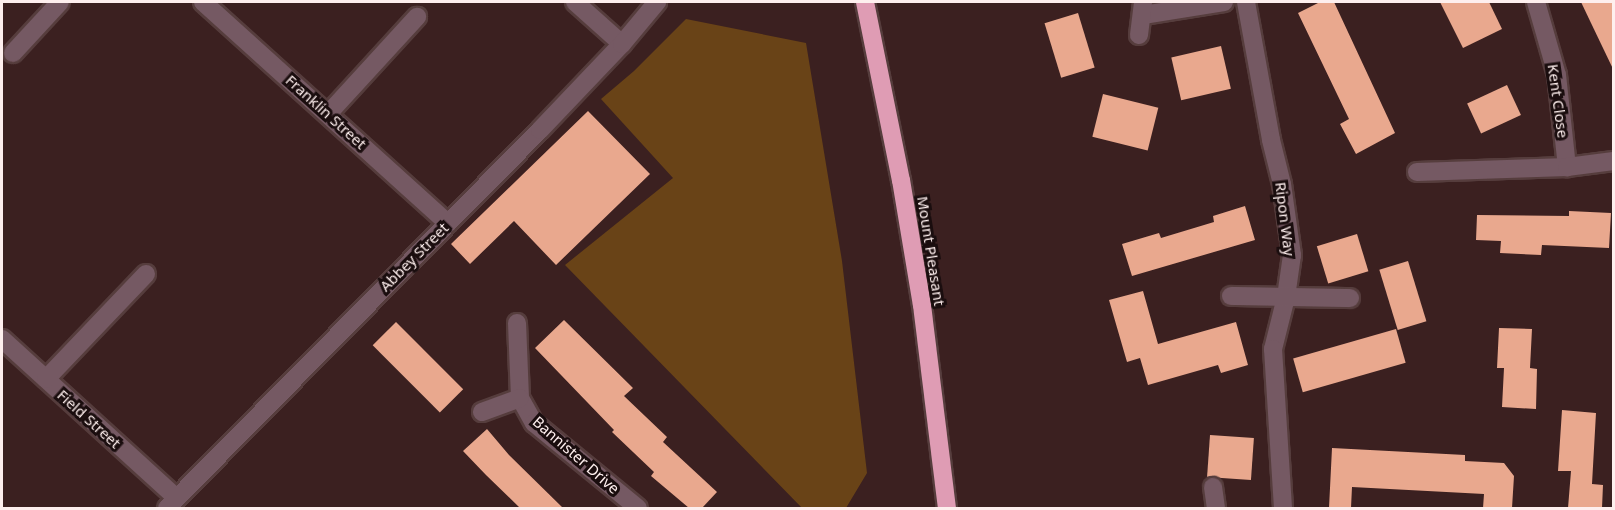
<!DOCTYPE html>
<style>
body{margin:0}
#map{position:relative;width:1615px;height:510px;overflow:hidden;background:#3b2020;font-family:"Noto Sans",sans-serif}
div>[style]{position:absolute}
.green>*{inset:0;background:#694317}
.building>*{inset:0;background:#e9a88e;transform-origin:0 0}
.roads{filter:drop-shadow(2px 0 #563d3d) drop-shadow(-2px 0 #563d3d) drop-shadow(0 2px #563d3d) drop-shadow(0 -2px #563d3d)}
.street>*{height:18px;margin:-9px;padding:0 9px;transform-origin:9px;border-radius:9px;background:#755963}
.highway>*{height:18px;margin:-9px;padding:0 9px;transform-origin:9px;border-radius:9px;background:#df9cb4}
span{translate:-50% -50%;white-space:nowrap;text-align:center;line-height:1.15;-webkit-text-stroke:6px #1a0d0e;paint-order:stroke}
.street-label{font-size:15px;color:#feefee}
.frame{position:absolute;inset:0;border:3px solid #feefee;pointer-events:none}
</style>
<div id="map">
<div class="green">
<div style="clip-path:polygon(686px 19px,806px 43px,842px 261px,867px 473px,846px 508px,802px 508px,565px 265px,673px 178px,601px 99px,634px 71px)"></div>
</div>
<div class="building">
<div style="clip-path:polygon(1320px 2px,1334px 2px,1395px 133px,1356px 154px,1340px 124px,1349px 119px,1298px 13px)"></div>
<div style="clip-path:polygon(1440px 2px,1489px 2px,1502px 29px,1463px 48px)"></div>
<div style="clip-path:polygon(1581px 2px,1614px 2px,1614px 71px,1591px 23px)"></div>
<div style="left:1078px;top:13px;width:57px;height:35px;rotate:73deg"></div>
<div style="left:1221px;top:46px;width:44px;height:51px;rotate:77deg"></div>
<div style="left:1507px;top:85px;width:33px;height:44px;rotate:65deg"></div>
<div style="left:1103px;top:94px;width:57px;height:44px;rotate:14deg"></div>
<div style="clip-path:polygon(588px 111px,650px 174px,556px 265px,514px 221px,470px 264px,451px 244px)"></div>
<div style="clip-path:polygon(1245px 206px,1255px 240px,1132px 276px,1122px 244px,1159px 233px,1161px 238px,1214px 222px,1213px 216px)"></div>
<div style="clip-path:polygon(1569px 211px,1611px 213px,1609px 248px,1542px 245px,1541px 255px,1500px 253px,1501px 241px,1476px 240px,1477px 215px,1569px 216px)"></div>
<div style="left:1357px;top:234px;width:39px;height:42px;rotate:73deg"></div>
<div style="left:1408px;top:261px;width:63px;height:30px;rotate:73deg"></div>
<div style="clip-path:polygon(1143px 291px,1158px 344px,1236px 322px,1248px 365px,1221px 373px,1218px 365px,1148px 385px,1140px 358px,1127px 362px,1109px 300px)"></div>
<div style="clip-path:polygon(564px 320px,633px 388px,624px 396px,667px 437px,663px 442px,717px 492px,702px 508px,689px 508px,651px 476px,654px 472px,612px 432px,614px 430px,535px 348px)"></div>
<div style="left:396px;top:322px;width:95px;height:33px;rotate:45deg"></div>
<div style="clip-path:polygon(1499px 328px,1532px 329px,1530px 368px,1537px 369px,1536px 409px,1502px 407px,1504px 368px,1497px 368px)"></div>
<div style="left:1396px;top:329px;width:35px;height:107px;rotate:74deg"></div>
<div style="clip-path:polygon(1562px 410px,1596px 413px,1592px 484px,1603px 485px,1602px 508px,1568px 508px,1571px 471px,1558px 471px)"></div>
<div style="clip-path:polygon(487px 429px,509px 455px,563px 508px,520px 508px,486px 475px,463px 451px)"></div>
<div style="left:1210px;top:435px;width:44px;height:42px;rotate:4deg"></div>
<div style="clip-path:polygon(1332px 448px,1465px 455px,1465px 461px,1504px 463px,1514px 476px,1512px 508px,1483px 508px,1484px 494px,1352px 487px,1351px 508px,1329px 508px)"></div>
</div>
<div class="roads">
<div class="street">
<div style="left:203px;top:2px;width:330px;rotate:42.1deg"></div>
<div style="left:575px;top:2px;width:63px;rotate:41.8deg"></div>
<div style="left:1246px;top:2px;width:140px;rotate:79.7deg"></div>
<div style="left:1271px;top:140px;width:45px;rotate:76deg"></div>
<div style="left:1282px;top:184px;width:72px;rotate:82deg"></div>
<div style="left:1292px;top:255px;width:42px;rotate:98.1deg"></div>
<div style="left:1286px;top:297px;width:54px;rotate:104deg"></div>
<div style="left:1273px;top:349px;width:159px;rotate:86.4deg"></div>
<div style="left:1536px;top:2px;width:76px;rotate:74deg"></div>
<div style="left:1557px;top:75px;width:93px;rotate:83.8deg"></div>
<div style="left:1143px;top:15px;width:82px;rotate:-9.1deg"></div>
<div style="left:1139px;top:35px;width:33px;rotate:-83deg"></div>
<div style="left:13px;top:53px;width:69px;rotate:-47.3deg"></div>
<div style="left:328px;top:114px;width:132px;rotate:-47.5deg"></div>
<div style="left:1417px;top:172px;width:150px;rotate:-1.9deg"></div>
<div style="left:1567px;top:167px;width:47px;rotate:-7.3deg"></div>
<div style="left:1231px;top:296px;width:119px;rotate:1deg"></div>
<div style="left:517px;top:323px;width:75px;rotate:87.7deg"></div>
<div style="left:520px;top:398px;width:29px;rotate:61deg"></div>
<div style="left:534px;top:423px;width:134px;rotate:39.3deg"></div>
<div style="left:2px;top:339px;width:236px;rotate:42.3deg"></div>
<div style="left:46px;top:379px;width:145px;rotate:-46.4deg"></div>
<div style="left:482px;top:412px;width:40px;rotate:-20.2deg"></div>
<div style="left:1213px;top:487px;width:21px;rotate:82deg"></div>
<div style="left:167px;top:508px;width:531px;rotate:-45.38deg"></div>
<div style="left:540px;top:130px;width:119px;rotate:-46.4deg"></div>
<div style="left:622px;top:44px;width:55px;rotate:-50.2deg"></div>
</div>
<div class="highway">
<div style="left:865px;top:2px;width:182px;rotate:78.6deg"></div>
<div style="left:901px;top:180px;width:127px;rotate:80.5deg"></div>
<div style="left:922px;top:305px;width:205px;rotate:83deg"></div>
</div>
</div>
<div class="street-label">
<span style="left:1558px;top:101px;rotate:82deg">Kent Close</span>
<span style="left:326px;top:112px;rotate:42deg">Franklin Street</span>
<span style="left:1285px;top:219px;rotate:83deg">Ripon Way</span>
<span style="left:931px;top:251px;rotate:81deg">Mount Pleasant</span>
<span style="left:414px;top:257px;rotate:-45deg">Abbey Street</span>
<span style="left:89px;top:419px;rotate:42deg">Field Street</span>
<span style="left:576px;top:455px;rotate:41deg">Bannister Drive</span>
</div>
<div class="frame"></div>
</div>
